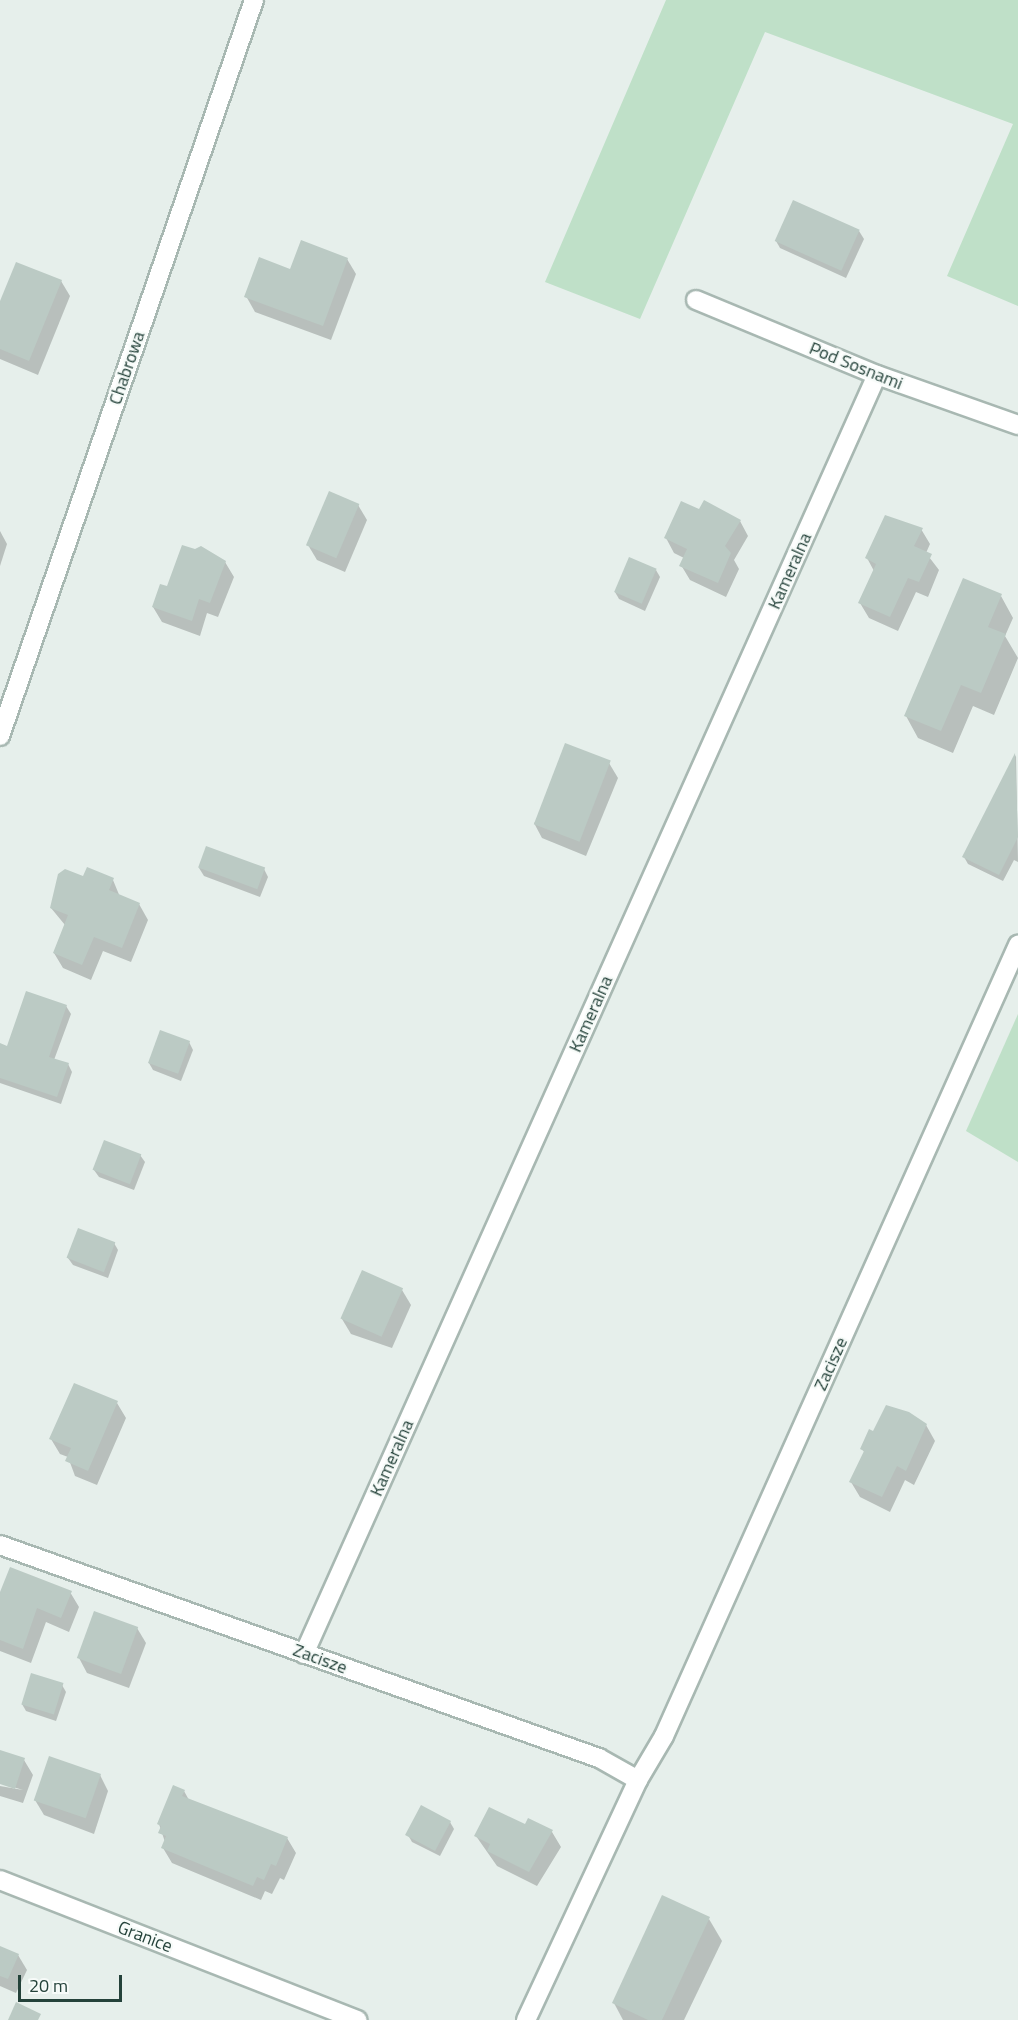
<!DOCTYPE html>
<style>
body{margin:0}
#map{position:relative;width:1018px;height:2020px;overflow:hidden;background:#e6efeb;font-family:"Titillium Web",sans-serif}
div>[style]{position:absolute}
.green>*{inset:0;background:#bfe0c8}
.shadow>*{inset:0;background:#0003}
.building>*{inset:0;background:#bbcac4;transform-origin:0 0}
.roads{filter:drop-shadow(2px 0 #a8b8b2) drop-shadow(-2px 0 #a8b8b2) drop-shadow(0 2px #a8b8b2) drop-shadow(0 -2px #a8b8b2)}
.minor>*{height:18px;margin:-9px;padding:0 9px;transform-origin:9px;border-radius:9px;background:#fff}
span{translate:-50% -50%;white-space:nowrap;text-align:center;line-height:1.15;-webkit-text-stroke:4.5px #f7fbf9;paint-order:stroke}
.street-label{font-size:18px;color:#24423a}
.scale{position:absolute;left:18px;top:1975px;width:104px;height:27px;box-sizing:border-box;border:3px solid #24423a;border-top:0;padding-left:8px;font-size:18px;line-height:21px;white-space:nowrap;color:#24423a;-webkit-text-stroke:4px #f7fbf9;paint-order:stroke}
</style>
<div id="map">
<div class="green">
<div style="clip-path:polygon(666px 0,1018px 0,1018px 306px,947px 276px,1013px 124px,765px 32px,640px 319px,545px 282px)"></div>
<div style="clip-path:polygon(1018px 1014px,1018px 1162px,966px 1131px)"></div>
</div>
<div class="shadow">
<div style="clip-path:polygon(859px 231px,864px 239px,846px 278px,780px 248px,776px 241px)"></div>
<div style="clip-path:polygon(347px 259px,356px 274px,331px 340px,255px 312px,246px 296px,291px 271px)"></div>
<div style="clip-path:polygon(61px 281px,70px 296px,38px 375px,0 359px,0 305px)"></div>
<div style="clip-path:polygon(358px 505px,367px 520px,345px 572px,317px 560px,308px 545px)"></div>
<div style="clip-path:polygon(700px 511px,740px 521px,748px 536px,734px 560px,739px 569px,726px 597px,690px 580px,681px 565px,684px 558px,674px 553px,666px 538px)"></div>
<div style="clip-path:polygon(921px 529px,930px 544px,926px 553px,939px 570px,928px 597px,916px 592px,898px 631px,869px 618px,860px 603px,874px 571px,867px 558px)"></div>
<div style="clip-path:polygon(0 531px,7px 544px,0 566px)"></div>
<div style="clip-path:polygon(201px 548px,225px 562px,234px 577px,218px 617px,207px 613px,200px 636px,162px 622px,153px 607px)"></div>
<div style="clip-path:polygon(656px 570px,660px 577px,645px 611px,619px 599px,615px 592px)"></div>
<div style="clip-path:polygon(1001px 596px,1013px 618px,1005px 636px,1018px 658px,994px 715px,973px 706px,953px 753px,918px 738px,906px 716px)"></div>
<div style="clip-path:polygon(1016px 755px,1018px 862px,1014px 860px,1003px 881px,968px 864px,964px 857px)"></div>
<div style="clip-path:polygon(609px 763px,618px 778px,586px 856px,542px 838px,534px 823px)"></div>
<div style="clip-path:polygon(199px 868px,264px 869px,268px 877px,260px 897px,204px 876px)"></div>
<div style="clip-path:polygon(84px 878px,113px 880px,120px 897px,139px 904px,148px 920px,131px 962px,103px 951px,91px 980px,63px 968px,54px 953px,65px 925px,51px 908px)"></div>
<div style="clip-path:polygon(66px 1006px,71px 1014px,54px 1060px,68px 1064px,72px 1072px,61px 1104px,0 1083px,0 1045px,8px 1047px)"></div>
<div style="clip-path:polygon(189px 1042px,193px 1050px,181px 1081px,153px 1070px,149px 1063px)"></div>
<div style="clip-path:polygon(140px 1155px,145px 1162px,134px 1190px,99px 1177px,94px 1170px)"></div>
<div style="clip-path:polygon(114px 1243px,118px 1250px,108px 1278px,73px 1265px,68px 1258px)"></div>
<div style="clip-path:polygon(402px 1290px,411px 1305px,392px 1348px,351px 1334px,342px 1319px)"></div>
<div style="clip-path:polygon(117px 1403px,126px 1418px,97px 1485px,75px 1476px,68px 1457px,60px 1454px,51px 1439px)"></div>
<div style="clip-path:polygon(926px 1425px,935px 1441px,914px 1485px,905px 1480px,890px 1512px,860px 1497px,851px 1482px,865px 1453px,862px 1449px,874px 1433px)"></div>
<div style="clip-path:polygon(70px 1592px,79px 1607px,69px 1632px,46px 1622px,31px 1663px,0 1651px,0 1599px)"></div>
<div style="clip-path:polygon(137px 1628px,146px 1643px,129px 1688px,87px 1673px,79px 1658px)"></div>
<div style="clip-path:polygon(62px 1685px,66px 1692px,56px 1721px,26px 1711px,22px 1704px)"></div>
<div style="clip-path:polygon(0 1751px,24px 1760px,33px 1775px,23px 1803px,0 1796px,0 1786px,23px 1790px,0 1783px)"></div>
<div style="clip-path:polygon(100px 1775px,108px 1791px,94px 1834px,44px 1815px,35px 1800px)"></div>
<div style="clip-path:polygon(184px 1791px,189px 1800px,287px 1838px,296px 1853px,284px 1880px,280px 1878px,272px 1894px,265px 1891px,261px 1900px,172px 1863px,163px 1848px,165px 1842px,159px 1824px)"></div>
<div style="clip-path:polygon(529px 1820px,552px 1832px,561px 1847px,537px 1886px,497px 1866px,476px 1836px,525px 1826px)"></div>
<div style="clip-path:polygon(450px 1822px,454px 1829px,440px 1856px,412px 1842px,408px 1835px)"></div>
<div style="clip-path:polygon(709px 1919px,722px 1941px,684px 2020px,623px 2020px,614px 2003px)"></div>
<div style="clip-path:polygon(0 1947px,18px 1955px,27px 1970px,16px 1993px,0 1986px)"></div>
</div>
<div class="building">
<div style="left:793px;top:200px;width:73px;height:45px;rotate:24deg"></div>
<div style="clip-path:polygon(301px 240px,348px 258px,323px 326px,244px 297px,259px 257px,290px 269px)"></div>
<div style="clip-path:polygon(16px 262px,62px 280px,29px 361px,0 349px,0 301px)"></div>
<div style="left:329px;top:491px;width:33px;height:59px;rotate:23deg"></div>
<div style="clip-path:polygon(704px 500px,741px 520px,725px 546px,731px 553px,718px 583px,679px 566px,687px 549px,664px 538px,681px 501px,699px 509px)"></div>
<div style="clip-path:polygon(885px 515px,923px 528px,914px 546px,932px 554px,919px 582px,908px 578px,890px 617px,858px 603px,876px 564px,865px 558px)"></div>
<div style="clip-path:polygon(182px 545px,195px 549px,201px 546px,226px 561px,210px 603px,199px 599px,192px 621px,152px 607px,160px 584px,167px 586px)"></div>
<div style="left:629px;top:557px;width:30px;height:38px;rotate:23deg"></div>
<div style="clip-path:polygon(963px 578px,1002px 594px,988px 627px,1006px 634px,981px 693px,961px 685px,941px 731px,904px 716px)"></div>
<div style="left:565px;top:743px;width:49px;height:87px;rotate:21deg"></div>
<div style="clip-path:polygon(1015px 753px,1018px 837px,999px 875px,962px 857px)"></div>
<div style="left:206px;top:846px;width:63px;height:23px;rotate:20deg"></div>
<div style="clip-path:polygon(87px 867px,114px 878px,109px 890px,140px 903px,122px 948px,94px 937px,82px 965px,53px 953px,68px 915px,50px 908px,58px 874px,65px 869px,83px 876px)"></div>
<div style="clip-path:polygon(26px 991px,67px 1005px,49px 1057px,69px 1063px,57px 1097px,0 1078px,0 1043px,7px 1046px)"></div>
<div style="left:160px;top:1030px;width:32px;height:35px;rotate:20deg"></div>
<div style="left:104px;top:1140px;width:40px;height:32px;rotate:21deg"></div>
<div style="left:78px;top:1228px;width:40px;height:32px;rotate:21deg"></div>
<div style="left:362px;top:1270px;width:45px;height:53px;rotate:24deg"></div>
<div style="clip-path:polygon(74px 1383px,118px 1401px,88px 1471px,65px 1461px,71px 1448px,49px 1439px)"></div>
<div style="clip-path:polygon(886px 1405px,909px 1412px,927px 1424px,906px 1471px,897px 1466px,882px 1497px,849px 1482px,864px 1451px,860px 1449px,869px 1429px,873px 1431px)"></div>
<div style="clip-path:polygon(10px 1567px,72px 1591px,61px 1618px,37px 1608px,23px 1649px,0 1640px,0 1592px)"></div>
<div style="left:94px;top:1611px;width:47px;height:50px;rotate:20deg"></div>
<div style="left:31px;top:1673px;width:34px;height:33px;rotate:17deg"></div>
<div style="clip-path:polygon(0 1750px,25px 1758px,15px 1789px,0 1784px)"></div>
<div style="left:49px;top:1756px;width:55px;height:47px;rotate:19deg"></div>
<div style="clip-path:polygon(173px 1785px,185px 1790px,182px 1796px,288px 1837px,276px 1866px,271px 1864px,264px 1880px,257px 1877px,253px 1886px,161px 1848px,166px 1836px,158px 1833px,161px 1826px,157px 1824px)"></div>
<div style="left:421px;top:1805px;width:34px;height:34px;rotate:28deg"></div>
<div style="clip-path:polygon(489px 1807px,525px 1824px,528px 1818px,553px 1830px,529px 1872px,487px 1851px,490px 1844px,474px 1836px)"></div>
<div style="clip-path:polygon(662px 1895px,710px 1917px,662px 2020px,648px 2020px,612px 2003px)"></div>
<div style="clip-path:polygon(0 1946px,19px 1954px,8px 1979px,0 1976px)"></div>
<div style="clip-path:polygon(16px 2002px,41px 2014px,38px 2020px,8px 2020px)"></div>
</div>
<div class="roads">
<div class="minor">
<div style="left:696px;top:300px;width:196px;rotate:22.5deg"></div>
<div style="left:877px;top:375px;width:150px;rotate:19.5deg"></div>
<div style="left:0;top:736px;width:779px;rotate:-70.96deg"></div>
<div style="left:0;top:1545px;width:636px;rotate:19.58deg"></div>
<div style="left:599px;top:1758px;width:45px;rotate:29.4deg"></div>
<div style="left:638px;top:1780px;width:265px;rotate:115deg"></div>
<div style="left:304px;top:1654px;width:1401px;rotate:-65.87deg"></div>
<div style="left:638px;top:1780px;width:51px;rotate:-59.4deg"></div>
<div style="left:664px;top:1736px;width:867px;rotate:-65.89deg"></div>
<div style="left:0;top:1880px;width:384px;rotate:21.4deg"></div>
</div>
</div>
<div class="street-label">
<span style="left:856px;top:366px;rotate:22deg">Pod Sosnami</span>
<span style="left:127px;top:368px;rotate:-71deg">Chabrowa</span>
<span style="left:790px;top:571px;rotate:-66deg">Kameralna</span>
<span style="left:591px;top:1014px;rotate:-66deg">Kameralna</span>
<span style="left:831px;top:1364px;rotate:-66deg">Zacisze</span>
<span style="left:392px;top:1458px;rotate:-66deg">Kameralna</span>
<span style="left:320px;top:1659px;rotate:20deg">Zacisze</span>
<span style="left:145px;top:1937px;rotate:21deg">Granice</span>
</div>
<div class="scale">20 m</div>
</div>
